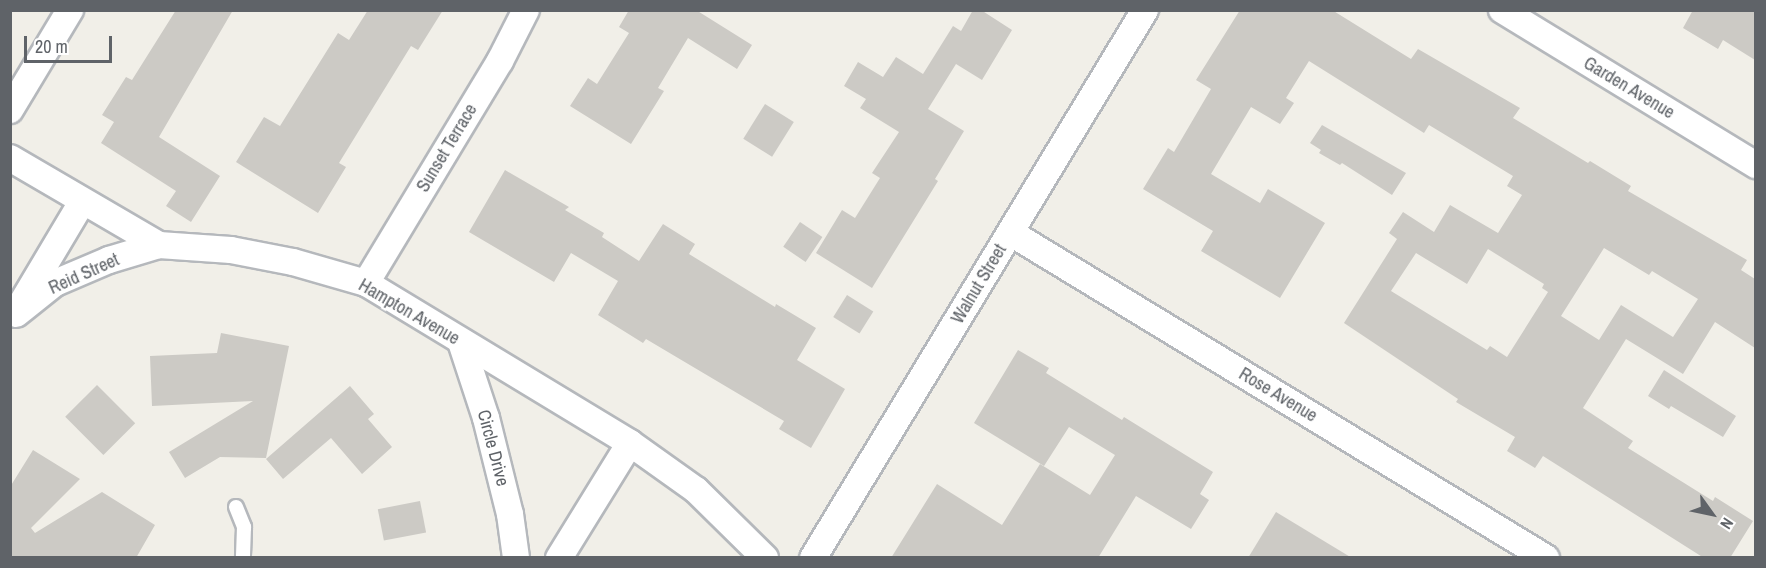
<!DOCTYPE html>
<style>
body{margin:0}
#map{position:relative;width:1766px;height:568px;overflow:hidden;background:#f1efe8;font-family:"Archivo Narrow",sans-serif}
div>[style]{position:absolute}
.building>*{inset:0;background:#cccac5;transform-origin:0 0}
.roads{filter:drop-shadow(2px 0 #b5b8bc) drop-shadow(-2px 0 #b5b8bc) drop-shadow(0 2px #b5b8bc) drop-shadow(0 -2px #b5b8bc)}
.service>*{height:14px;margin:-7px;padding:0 7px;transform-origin:7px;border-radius:7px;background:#fff}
.minor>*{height:26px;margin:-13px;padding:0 13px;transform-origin:13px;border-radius:13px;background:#fff}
span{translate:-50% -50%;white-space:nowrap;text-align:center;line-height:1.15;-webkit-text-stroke:4.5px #fff;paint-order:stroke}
.street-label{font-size:18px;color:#5f6368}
.frame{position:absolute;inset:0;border:12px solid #5f6368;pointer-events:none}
.north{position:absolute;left:1682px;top:484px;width:60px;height:60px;-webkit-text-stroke:4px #fff;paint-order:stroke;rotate:123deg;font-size:16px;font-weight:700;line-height:24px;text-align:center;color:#5f6368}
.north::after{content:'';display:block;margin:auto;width:21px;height:27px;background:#5f6368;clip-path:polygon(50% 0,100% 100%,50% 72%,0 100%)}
.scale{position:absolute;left:24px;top:36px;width:88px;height:27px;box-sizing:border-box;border:3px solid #5f6368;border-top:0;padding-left:8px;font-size:18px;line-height:21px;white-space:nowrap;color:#5f6368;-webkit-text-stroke:4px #fff;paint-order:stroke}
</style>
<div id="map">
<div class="building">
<div style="clip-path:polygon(176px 10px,233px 10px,159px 137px,220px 176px,191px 222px,166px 206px,176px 191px,101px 143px,114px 122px,102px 115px,126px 77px,132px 80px)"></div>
<div style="clip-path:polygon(368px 10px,443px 10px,418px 50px,411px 46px,339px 163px,346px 167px,318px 213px,236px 162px,264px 117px,280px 126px,338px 33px,349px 40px)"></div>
<div style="clip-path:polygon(629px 10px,696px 10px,752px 45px,737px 69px,688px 38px,658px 88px,664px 91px,631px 144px,570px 106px,588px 78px,597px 84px,629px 33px,619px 27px)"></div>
<div style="clip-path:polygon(973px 10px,981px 10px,1012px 30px,982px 80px,956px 64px,928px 109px,964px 131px,935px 179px,938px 181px,872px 288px,816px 253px,842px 210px,855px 218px,880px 178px,872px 173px,899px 132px,860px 108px,866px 99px,844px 86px,858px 62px,883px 77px,896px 57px,923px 74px,953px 26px,961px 31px)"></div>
<div style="clip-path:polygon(evenodd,1240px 10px,1332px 10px,1411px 59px,1418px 49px,1520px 108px,1513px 118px,1588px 163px,1590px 161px,1631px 186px,1628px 191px,1747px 260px,1741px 270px,1755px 279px,1755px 348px,1715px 322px,1683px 374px,1626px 339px,1583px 408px,1633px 441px,1628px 448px,1713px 501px,1715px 497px,1753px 521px,1730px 558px,1704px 558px,1543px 456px,1535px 468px,1507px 451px,1515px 437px,1456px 402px,1458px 399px,1344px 323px,1397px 239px,1389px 233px,1403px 212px,1434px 232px,1450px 205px,1498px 233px,1522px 195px,1507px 186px,1513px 176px,1429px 125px,1424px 133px,1309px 61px,1286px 98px,1294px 103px,1280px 124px,1251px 107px,1211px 174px,1260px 203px,1268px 189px,1325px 223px,1280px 298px,1201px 251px,1213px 231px,1143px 189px,1168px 148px,1174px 152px,1211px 89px,1196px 80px,1240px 10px,1604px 248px,1649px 275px,1652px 271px,1698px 299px,1673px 337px,1621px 305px,1599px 340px,1561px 316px,1604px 248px,1240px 10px,1488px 249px,1544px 284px,1542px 288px,1548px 292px,1507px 357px,1490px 346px,1487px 350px,1391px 291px,1416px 253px,1467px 284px,1488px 249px)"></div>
<div style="clip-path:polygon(1693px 10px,1755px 10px,1755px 60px,1723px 40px,1718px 49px,1683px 28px)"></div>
<div style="left:765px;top:104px;width:34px;height:41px;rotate:32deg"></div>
<div style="clip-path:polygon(1322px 125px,1406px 173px,1392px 195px,1342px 163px,1340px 165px,1319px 153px,1321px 150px,1310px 143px)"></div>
<div style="clip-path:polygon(505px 170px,569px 207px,565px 210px,604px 233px,602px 237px,639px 261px,663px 224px,695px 244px,689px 254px,775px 307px,776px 304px,816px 328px,797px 360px,845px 389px,811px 448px,779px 429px,784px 421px,646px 339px,643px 343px,598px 315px,618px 281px,571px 253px,554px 282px,469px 232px)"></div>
<div style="left:800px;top:222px;width:27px;height:30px;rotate:34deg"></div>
<div style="left:847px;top:295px;width:31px;height:26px;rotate:32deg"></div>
<div style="clip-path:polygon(221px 333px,289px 346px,266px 458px,220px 457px,185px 478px,169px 452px,253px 401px,152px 406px,150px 356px,217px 353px)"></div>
<div style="clip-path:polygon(1018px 350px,1049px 368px,1046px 373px,1122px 420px,1124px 417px,1213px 472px,1200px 494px,1209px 500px,1191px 529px,1136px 496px,1098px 558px,891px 558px,937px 484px,1002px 525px,1040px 464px,1090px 495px,1115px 455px,1069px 427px,1044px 466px,974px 423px)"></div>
<div style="clip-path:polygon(1664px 370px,1736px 416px,1723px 437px,1671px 406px,1669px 409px,1648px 396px)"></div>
<div style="left:97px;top:385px;width:54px;height:45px;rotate:45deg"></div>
<div style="clip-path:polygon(350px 386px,374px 414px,368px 419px,392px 447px,362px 474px,331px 438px,283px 479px,266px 459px)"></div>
<div style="clip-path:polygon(33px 450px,80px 479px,31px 528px,35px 533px,102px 492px,155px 525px,136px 558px,10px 558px,10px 487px)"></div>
<div style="left:420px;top:501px;width:32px;height:43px;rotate:79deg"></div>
<div style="clip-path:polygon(1276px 512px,1352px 558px,1248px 558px)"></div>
</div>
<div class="roads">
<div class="service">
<div style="left:236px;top:507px;width:22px;rotate:68deg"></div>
<div style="left:244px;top:527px;width:31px;rotate:92deg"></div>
</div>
<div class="minor">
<div style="left:1502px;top:10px;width:298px;rotate:31.4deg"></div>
<div style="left:10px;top:110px;width:117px;rotate:-59deg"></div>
<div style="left:10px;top:158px;width:173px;rotate:30.3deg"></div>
<div style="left:159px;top:245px;width:72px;rotate:4deg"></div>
<div style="left:231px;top:250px;width:63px;rotate:11deg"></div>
<div style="left:293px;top:262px;width:76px;rotate:16deg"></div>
<div style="left:366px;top:283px;width:309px;rotate:31.2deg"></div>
<div style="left:630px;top:443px;width:81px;rotate:35.5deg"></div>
<div style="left:696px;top:490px;width:97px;rotate:44.6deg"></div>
<div style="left:1011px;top:233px;width:626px;rotate:31.28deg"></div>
<div style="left:366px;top:283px;width:259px;rotate:-58.9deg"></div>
<div style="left:500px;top:61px;width:57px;rotate:-63deg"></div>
<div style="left:23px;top:301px;width:115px;rotate:-59.2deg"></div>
<div style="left:16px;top:314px;width:50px;rotate:-38.5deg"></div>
<div style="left:55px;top:283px;width:59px;rotate:-23.1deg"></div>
<div style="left:109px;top:260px;width:52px;rotate:-16.7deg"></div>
<div style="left:461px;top:342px;width:80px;rotate:71.8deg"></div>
<div style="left:486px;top:418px;width:99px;rotate:76deg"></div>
<div style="left:510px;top:514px;width:44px;rotate:82.2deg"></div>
<div style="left:559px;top:558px;width:135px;rotate:-58.3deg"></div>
<div style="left:813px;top:558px;width:641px;rotate:-58.79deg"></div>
</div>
</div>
<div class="street-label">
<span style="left:1629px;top:88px;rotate:31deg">Garden Avenue</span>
<span style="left:447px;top:148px;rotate:-59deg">Sunset Terrace</span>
<span style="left:84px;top:274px;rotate:-24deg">Reid Street</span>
<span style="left:979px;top:284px;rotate:-59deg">Walnut Street</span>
<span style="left:409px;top:312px;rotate:30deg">Hampton Avenue</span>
<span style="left:1278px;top:395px;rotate:31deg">Rose Avenue</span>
<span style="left:493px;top:448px;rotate:75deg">Circle Drive</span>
</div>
<div class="frame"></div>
<div class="north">N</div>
<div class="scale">20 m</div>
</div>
